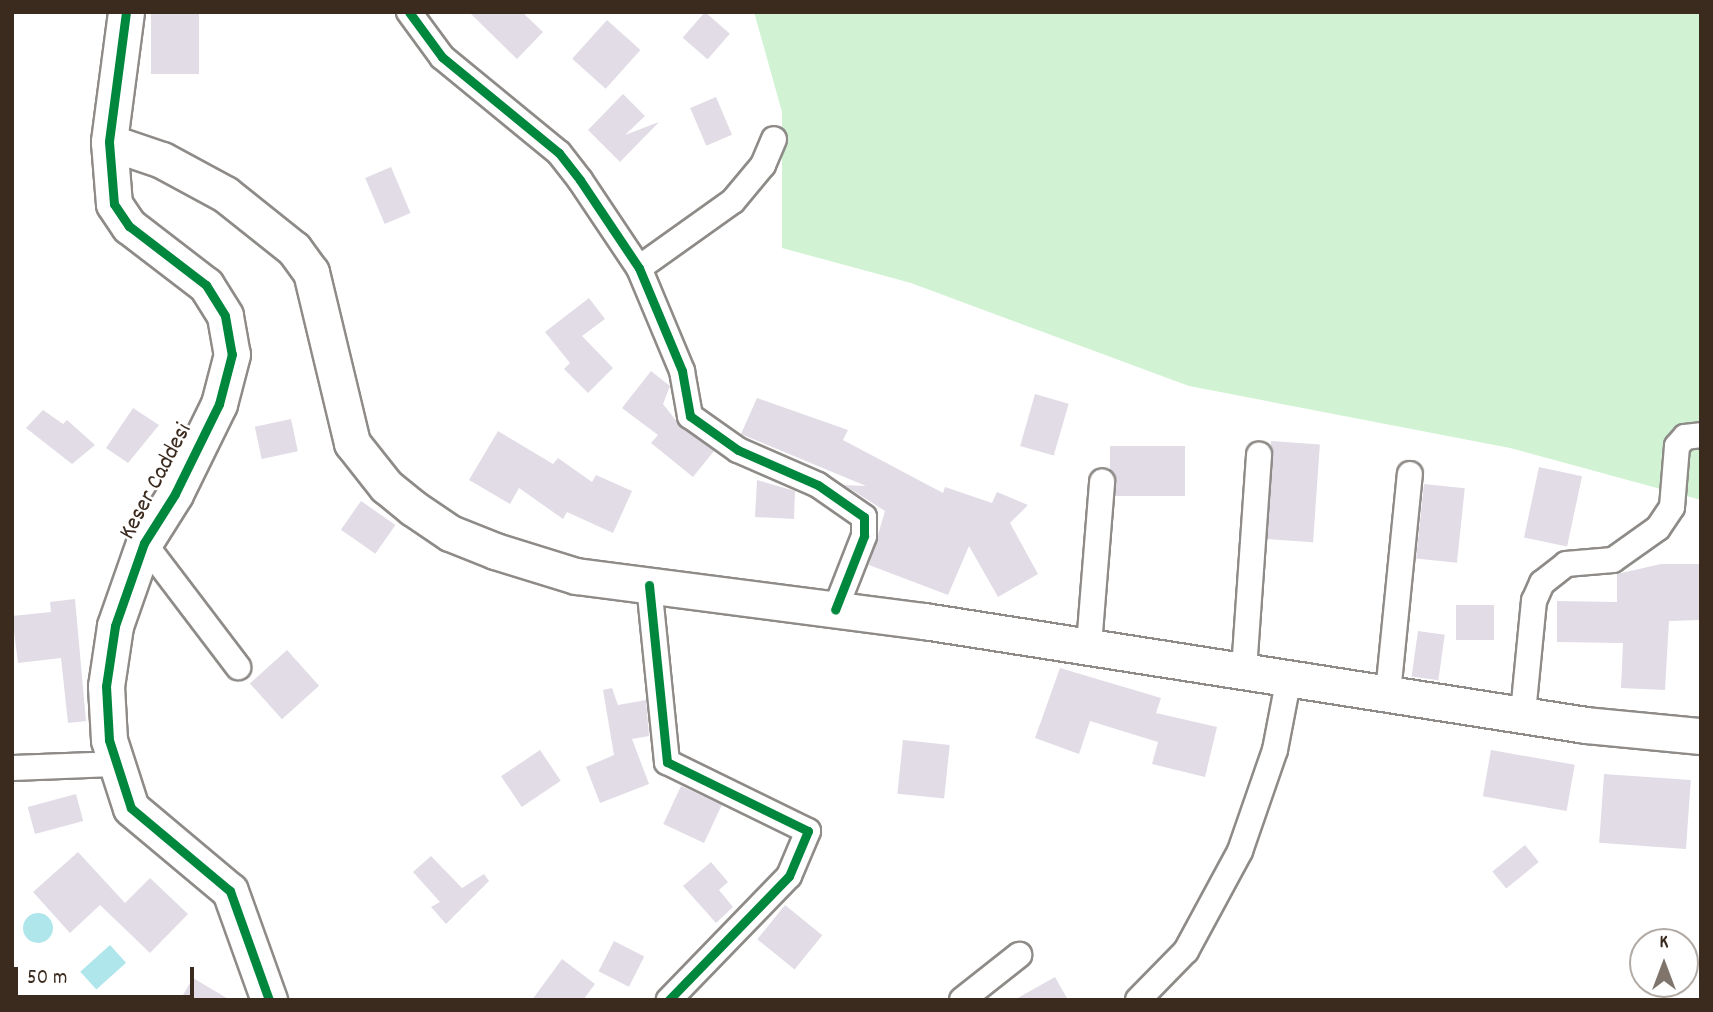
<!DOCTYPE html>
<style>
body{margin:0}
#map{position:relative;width:1713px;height:1012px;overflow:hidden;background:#fff;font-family:Dekko,sans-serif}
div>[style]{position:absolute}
.green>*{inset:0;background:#d1f3d3}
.water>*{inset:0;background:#aee6ec;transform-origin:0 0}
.round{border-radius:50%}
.building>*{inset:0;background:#e1dce6;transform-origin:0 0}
.roads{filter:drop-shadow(2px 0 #8e8b88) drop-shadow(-2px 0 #8e8b88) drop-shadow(0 2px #8e8b88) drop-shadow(0 -2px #8e8b88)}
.street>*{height:24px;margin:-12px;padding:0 12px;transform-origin:12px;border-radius:12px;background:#fff}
.secondary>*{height:35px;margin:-17.5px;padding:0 17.5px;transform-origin:17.5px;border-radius:17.5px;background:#fff}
.cycleway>*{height:9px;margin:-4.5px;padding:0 4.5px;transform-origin:4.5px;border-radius:4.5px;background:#00873e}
span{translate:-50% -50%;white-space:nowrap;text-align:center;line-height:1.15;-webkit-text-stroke:5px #fff;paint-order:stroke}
.street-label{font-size:24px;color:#3b2a1e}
.frame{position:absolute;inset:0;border:14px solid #3b2a1e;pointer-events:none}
.north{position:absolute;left:1629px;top:928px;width:70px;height:70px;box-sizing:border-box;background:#fff;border:2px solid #b1aaa5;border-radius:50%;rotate:0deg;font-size:19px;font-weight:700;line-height:28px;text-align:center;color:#3b2a1e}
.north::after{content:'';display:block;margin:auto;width:24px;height:32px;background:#80756d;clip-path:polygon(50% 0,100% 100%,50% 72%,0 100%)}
.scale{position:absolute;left:14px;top:967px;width:180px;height:32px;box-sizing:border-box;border:4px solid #3b2a1e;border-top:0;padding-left:9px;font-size:21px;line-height:24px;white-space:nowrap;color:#3b2a1e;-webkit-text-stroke:5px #fff;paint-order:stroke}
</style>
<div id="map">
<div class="green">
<div style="clip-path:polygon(754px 12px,1701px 12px,1701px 500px,1510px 448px,1189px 386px,911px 283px,782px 248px,782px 112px)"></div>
</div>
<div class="water">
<div class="round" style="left:23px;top:913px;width:30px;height:30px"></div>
<div style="left:110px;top:945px;width:24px;height:40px;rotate:48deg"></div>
</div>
<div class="building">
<div style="left:151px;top:12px;width:48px;height:62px"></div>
<div style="clip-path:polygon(469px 12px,522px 12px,543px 32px,517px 59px)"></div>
<div style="left:705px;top:12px;width:33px;height:34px;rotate:41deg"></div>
<div style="left:607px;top:20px;width:45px;height:52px;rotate:42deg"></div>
<div style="clip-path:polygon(623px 94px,645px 116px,625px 135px,659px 122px,620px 162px,588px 130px)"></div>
<div style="left:716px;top:97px;width:41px;height:28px;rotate:67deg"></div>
<div style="left:391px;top:167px;width:50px;height:28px;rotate:67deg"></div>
<div style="clip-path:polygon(589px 298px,605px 319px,582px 336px,613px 368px,588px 393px,564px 369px,570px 363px,545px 332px)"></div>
<div style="clip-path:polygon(651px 371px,670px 386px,663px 404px,681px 427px,714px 451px,693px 477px,651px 443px,658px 435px,622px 408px)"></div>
<div style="left:1035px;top:394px;width:35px;height:54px;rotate:16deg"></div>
<div style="clip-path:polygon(757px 398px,848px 430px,843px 440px,943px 493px,945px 487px,992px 503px,997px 492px,1028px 505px,1010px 523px,1038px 574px,998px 597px,969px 546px,948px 595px,869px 565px,885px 511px,844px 485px,866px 486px,741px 434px)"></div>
<div style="clip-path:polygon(133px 408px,159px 425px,128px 463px,106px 448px)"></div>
<div style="clip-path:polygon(43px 410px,63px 424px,67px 420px,95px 445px,72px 464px,26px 428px)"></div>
<div style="left:291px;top:419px;width:33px;height:37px;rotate:78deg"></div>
<div style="clip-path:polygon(498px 431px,553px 464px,558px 458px,592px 482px,596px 475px,632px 491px,613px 533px,567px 512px,563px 519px,519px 488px,510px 504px,469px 480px)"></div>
<div style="left:1271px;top:441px;width:49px;height:98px;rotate:4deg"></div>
<div style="left:1110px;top:446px;width:75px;height:50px"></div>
<div style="left:1539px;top:467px;width:44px;height:72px;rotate:12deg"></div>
<div style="clip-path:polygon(757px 480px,795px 491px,794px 519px,755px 517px)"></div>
<div style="left:1424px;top:484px;width:41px;height:75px;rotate:6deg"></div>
<div style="left:361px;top:501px;width:42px;height:35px;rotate:35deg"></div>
<div style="clip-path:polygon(1661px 564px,1701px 564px,1701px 620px,1669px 621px,1665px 690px,1621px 688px,1623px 643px,1557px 642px,1557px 601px,1617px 602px,1617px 574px)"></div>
<div style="clip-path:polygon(75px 599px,86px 721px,68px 723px,61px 658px,18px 663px,12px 616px,51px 612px,50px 602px)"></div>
<div style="left:1456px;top:605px;width:38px;height:35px"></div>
<div style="left:1418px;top:631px;width:27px;height:46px;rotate:8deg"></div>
<div style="left:287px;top:650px;width:48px;height:50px;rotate:48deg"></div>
<div style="clip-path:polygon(1060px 668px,1161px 698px,1156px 713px,1217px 727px,1205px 777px,1152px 764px,1158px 742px,1090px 721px,1079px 754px,1035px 738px)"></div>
<div style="clip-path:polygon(612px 688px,618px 705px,646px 700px,649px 736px,632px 739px,649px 784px,600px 803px,586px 767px,614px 755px,603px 690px)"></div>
<div style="left:903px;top:740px;width:47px;height:54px;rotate:6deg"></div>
<div style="left:540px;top:750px;width:37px;height:47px;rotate:56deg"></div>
<div style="left:1491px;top:750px;width:85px;height:47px;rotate:10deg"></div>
<div style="left:1604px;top:774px;width:87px;height:69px;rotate:4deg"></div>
<div style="left:681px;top:786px;width:45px;height:42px;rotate:25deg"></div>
<div style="left:76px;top:794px;width:28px;height:50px;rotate:75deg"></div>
<div style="left:1525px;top:845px;width:22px;height:42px;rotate:51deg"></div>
<div style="clip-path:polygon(78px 852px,125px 903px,150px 878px,188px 914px,150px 953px,100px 905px,70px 933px,33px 892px)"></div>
<div style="clip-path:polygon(431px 856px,462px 888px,484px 874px,489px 881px,446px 924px,431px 907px,440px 902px,413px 872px)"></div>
<div style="clip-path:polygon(711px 862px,728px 882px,719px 890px,733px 907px,716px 923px,683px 886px)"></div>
<div style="left:785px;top:905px;width:48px;height:44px;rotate:39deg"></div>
<div style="left:614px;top:941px;width:34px;height:34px;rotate:27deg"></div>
<div style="clip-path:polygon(562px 959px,595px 984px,583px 1000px,532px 1000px)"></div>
<div style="clip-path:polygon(1055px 977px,1068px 1000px,1014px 1000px)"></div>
<div style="clip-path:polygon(193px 978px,230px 1000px,180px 1000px)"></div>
</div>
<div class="roads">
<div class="street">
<div style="left:409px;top:12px;width:56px;rotate:53.7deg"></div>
<div style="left:442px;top:57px;width:151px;rotate:39.4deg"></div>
<div style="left:559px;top:153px;width:34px;rotate:52deg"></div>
<div style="left:580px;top:180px;width:106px;rotate:56.2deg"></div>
<div style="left:639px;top:268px;width:112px;rotate:67.3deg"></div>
<div style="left:682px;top:371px;width:46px;rotate:79.9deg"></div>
<div style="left:690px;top:416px;width:59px;rotate:35.3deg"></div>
<div style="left:738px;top:450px;width:87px;rotate:23.6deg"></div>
<div style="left:818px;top:485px;width:56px;rotate:34.8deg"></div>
<div style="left:864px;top:517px;width:19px;rotate:90deg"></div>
<div style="left:864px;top:536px;width:79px;rotate:111.4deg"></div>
<div style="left:639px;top:268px;width:115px;rotate:-35.5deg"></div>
<div style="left:733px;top:201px;width:47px;rotate:-50.2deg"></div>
<div style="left:763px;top:165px;width:28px;rotate:-67deg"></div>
<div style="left:144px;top:543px;width:156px;rotate:52.8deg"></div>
<div style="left:649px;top:585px;width:178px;rotate:84.2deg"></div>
<div style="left:667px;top:762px;width:157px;rotate:26.1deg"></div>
<div style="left:808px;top:831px;width:49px;rotate:112.9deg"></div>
<div style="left:789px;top:876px;width:173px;rotate:134.1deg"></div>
<div style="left:1089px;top:645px;width:164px;rotate:-85.4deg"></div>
<div style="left:1244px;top:670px;width:216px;rotate:-86deg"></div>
<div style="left:1388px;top:693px;width:220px;rotate:-84.3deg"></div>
<div style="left:1523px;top:713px;width:113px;rotate:-84.4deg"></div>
<div style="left:1534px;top:601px;width:20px;rotate:-66deg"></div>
<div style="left:1542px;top:583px;width:31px;rotate:-38deg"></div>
<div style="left:1566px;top:564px;width:47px;rotate:-4.9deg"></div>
<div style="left:1613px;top:560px;width:55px;rotate:-35.4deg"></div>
<div style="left:1658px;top:528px;width:25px;rotate:-56deg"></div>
<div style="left:1672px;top:507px;width:61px;rotate:-85.3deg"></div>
<div style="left:1677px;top:446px;width:12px;rotate:-48deg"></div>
<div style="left:1685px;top:437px;width:16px;rotate:-7deg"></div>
<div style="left:12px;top:768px;width:102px;rotate:-2.2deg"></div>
<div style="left:962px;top:1000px;width:73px;rotate:-38.3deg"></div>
<div style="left:1138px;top:1000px;width:69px;rotate:-45.6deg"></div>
<div style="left:1186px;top:951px;width:114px;rotate:-61.6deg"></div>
<div style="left:1240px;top:851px;width:107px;rotate:-70.9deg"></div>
<div style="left:1275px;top:750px;width:74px;rotate:-79.1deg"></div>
</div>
<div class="secondary">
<div style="left:126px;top:12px;width:131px;rotate:97.5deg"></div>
<div style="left:109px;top:142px;width:62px;rotate:85.4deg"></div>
<div style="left:114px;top:204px;width:27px;rotate:56deg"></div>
<div style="left:129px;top:226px;width:97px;rotate:37.5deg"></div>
<div style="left:206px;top:285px;width:36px;rotate:58deg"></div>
<div style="left:225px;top:316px;width:39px;rotate:80deg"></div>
<div style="left:232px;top:354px;width:52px;rotate:104.6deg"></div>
<div style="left:219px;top:404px;width:100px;rotate:116.1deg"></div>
<div style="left:175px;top:494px;width:58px;rotate:122.3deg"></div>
<div style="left:144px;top:543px;width:88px;rotate:109.3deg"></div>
<div style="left:115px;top:626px;width:61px;rotate:98.5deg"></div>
<div style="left:106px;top:686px;width:54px;rotate:86.8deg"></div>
<div style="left:109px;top:740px;width:71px;rotate:72.1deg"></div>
<div style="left:131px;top:808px;width:129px;rotate:40deg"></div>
<div style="left:230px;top:891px;width:116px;rotate:70.3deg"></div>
<div style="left:109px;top:142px;width:56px;rotate:18.8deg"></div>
<div style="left:162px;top:160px;width:72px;rotate:28.4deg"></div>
<div style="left:225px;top:194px;width:88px;rotate:38.6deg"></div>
<div style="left:294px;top:249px;width:29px;rotate:54deg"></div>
<div style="left:311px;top:272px;width:176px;rotate:76.5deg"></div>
<div style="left:352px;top:443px;width:55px;rotate:51.7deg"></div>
<div style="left:386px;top:486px;width:35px;rotate:39deg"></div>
<div style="left:413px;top:508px;width:45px;rotate:34deg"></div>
<div style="left:450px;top:533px;width:48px;rotate:21.8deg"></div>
<div style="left:495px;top:551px;width:85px;rotate:17.2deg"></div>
<div style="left:576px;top:576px;width:351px;rotate:7.4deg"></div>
<div style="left:924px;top:621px;width:670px;rotate:8.93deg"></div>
<div style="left:1586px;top:725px;width:116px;rotate:5.5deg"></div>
</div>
</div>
<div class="cycleway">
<div style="left:126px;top:12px;width:131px;rotate:97.5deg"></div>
<div style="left:109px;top:142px;width:62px;rotate:85.4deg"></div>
<div style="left:114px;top:204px;width:27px;rotate:56deg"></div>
<div style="left:129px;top:226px;width:97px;rotate:37.5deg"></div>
<div style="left:206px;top:285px;width:36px;rotate:58deg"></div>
<div style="left:225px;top:316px;width:39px;rotate:80deg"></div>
<div style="left:232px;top:354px;width:52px;rotate:104.6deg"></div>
<div style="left:219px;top:404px;width:100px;rotate:116.1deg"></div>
<div style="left:175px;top:494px;width:58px;rotate:122.3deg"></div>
<div style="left:144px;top:543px;width:88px;rotate:109.3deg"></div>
<div style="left:115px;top:626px;width:61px;rotate:98.5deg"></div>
<div style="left:106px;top:686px;width:54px;rotate:86.8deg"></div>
<div style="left:109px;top:740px;width:71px;rotate:72.1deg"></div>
<div style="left:131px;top:808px;width:129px;rotate:40deg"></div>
<div style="left:230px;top:891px;width:116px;rotate:70.3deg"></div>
<div style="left:409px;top:12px;width:56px;rotate:53.7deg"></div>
<div style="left:442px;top:57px;width:151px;rotate:39.4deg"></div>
<div style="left:559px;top:153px;width:34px;rotate:52deg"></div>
<div style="left:580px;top:180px;width:106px;rotate:56.2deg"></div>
<div style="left:639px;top:268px;width:112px;rotate:67.3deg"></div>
<div style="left:682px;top:371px;width:46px;rotate:79.9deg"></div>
<div style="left:690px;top:416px;width:59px;rotate:35.3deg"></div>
<div style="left:738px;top:450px;width:87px;rotate:23.6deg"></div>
<div style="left:818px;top:485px;width:56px;rotate:34.8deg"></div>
<div style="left:864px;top:517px;width:19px;rotate:90deg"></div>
<div style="left:864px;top:536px;width:79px;rotate:111.4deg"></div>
<div style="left:649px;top:585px;width:178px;rotate:84.2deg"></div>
<div style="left:667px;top:762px;width:157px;rotate:26.1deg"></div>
<div style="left:808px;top:831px;width:49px;rotate:112.9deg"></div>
<div style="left:789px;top:876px;width:173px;rotate:134.1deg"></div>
</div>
<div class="street-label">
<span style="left:157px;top:482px;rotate:-62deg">Keser Caddesi</span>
</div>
<div class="frame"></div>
<div class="north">K</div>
<div class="scale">50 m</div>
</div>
